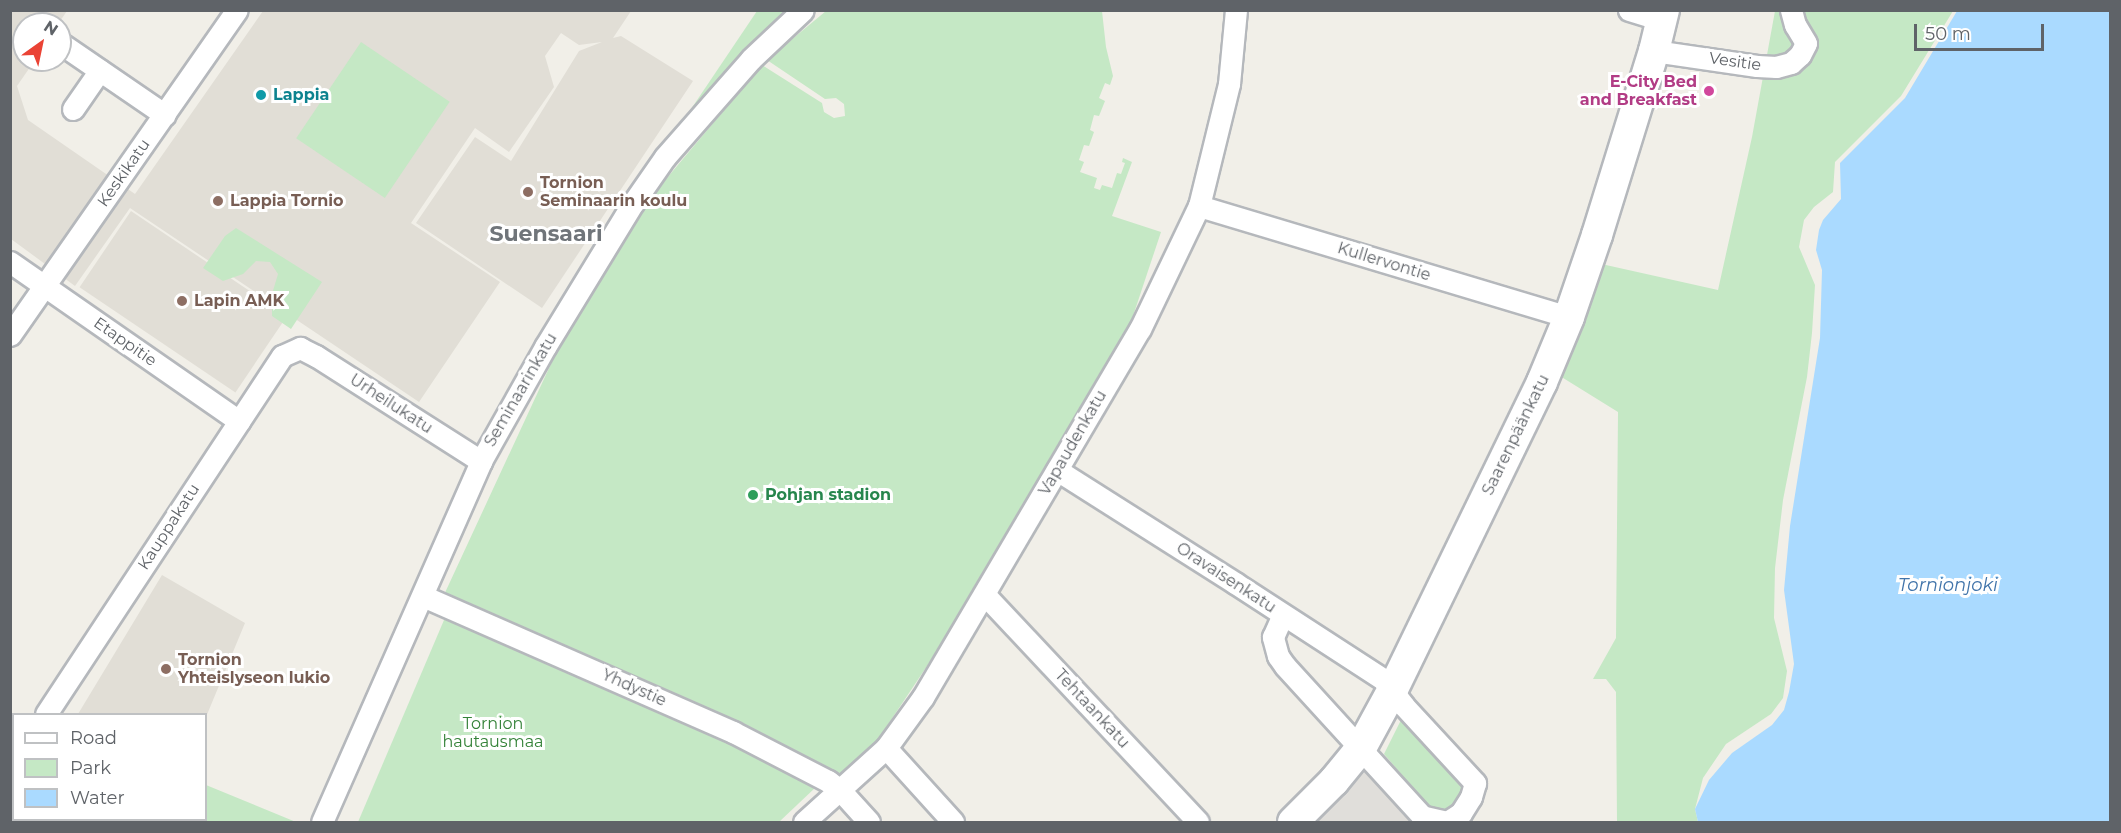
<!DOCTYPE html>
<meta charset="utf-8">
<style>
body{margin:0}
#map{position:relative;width:2121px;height:833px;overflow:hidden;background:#f1efe8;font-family:Montserrat,sans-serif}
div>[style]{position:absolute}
.industrial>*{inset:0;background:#e0deda}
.education>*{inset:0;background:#e1ded6;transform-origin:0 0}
.green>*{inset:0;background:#c5e8c5;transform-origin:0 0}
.water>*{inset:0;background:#aadaff}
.roads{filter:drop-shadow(2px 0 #b5b8bc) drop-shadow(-2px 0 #b5b8bc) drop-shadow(0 2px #b5b8bc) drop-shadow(0 -2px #b5b8bc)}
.street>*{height:21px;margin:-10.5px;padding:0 10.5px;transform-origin:10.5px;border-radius:10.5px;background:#fff}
.secondary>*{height:30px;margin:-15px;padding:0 15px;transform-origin:15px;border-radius:15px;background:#fff}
.dots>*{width:16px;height:16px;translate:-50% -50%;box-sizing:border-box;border:3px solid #fff;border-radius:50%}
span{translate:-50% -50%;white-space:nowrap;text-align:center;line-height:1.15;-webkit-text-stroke:6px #fff;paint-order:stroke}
.street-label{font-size:16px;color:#5f6368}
.hotel-label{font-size:16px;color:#b23c85;font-weight:700}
.right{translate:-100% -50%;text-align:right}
.culture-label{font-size:16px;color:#0d838f;font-weight:700}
.left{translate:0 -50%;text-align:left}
.education-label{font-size:16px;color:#785e54;font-weight:700}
.leisure-label{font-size:16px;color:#27864d;font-weight:700}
.park-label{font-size:16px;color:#348238}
.water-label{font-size:18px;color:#4174aa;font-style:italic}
.district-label{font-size:22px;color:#70757a;font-weight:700}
.frame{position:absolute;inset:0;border:12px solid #5f6368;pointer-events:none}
.legend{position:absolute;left:12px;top:713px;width:195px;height:108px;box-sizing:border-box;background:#fff;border:2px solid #bfc1c3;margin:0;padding:8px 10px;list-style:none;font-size:18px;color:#5f6368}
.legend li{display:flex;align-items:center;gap:12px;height:30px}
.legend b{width:30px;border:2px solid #bfc1c3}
.north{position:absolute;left:12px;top:12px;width:60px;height:60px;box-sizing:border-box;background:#fff;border:2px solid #bfc1c3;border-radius:50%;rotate:33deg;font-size:16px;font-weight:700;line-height:24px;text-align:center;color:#5f6368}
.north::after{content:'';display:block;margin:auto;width:21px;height:27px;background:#ea4335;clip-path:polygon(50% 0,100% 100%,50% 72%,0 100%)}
.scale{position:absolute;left:1914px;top:24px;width:130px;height:27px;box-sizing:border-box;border:3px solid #5f6368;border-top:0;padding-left:8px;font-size:18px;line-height:21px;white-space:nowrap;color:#5f6368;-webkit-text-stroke:4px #fff;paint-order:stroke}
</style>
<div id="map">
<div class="industrial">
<div style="clip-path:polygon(1369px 768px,1421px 822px,1313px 822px)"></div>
</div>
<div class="education">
<div style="clip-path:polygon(11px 11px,67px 11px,58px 24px,24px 24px,24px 60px,35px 60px,17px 86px,28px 120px,135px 194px,263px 11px,631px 11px,613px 38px,621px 36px,693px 81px,542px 308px,416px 223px,475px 137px,511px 161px,579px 51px,602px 42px,579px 45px,561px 33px,545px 56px,554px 87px,509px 152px,475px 128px,411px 223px,500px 282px,419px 402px,130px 208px,75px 286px,11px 239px)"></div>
<div style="left:131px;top:211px;width:188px;height:92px;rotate:34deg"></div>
<div style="clip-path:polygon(162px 575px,245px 623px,206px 717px,206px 714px,78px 714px)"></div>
<div style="left:15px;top:820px;width:147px;height:3px"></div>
</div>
<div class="green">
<div style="clip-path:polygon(757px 11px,788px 11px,685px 118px)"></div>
<div style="clip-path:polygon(826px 11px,1102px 11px,1106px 47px,1113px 76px,1110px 85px,1105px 83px,1099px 98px,1105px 101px,1099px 116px,1094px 115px,1090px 130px,1094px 132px,1089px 146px,1084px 145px,1079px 160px,1084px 162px,1080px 172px,1097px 178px,1094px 188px,1100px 190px,1102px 185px,1112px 188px,1117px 173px,1121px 174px,1125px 163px,1122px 162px,1123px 158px,1132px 162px,1112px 216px,1161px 232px,1130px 325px,979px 588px,877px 741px,842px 777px,443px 597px,556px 353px,656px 191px,762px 65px,822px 103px,824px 112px,834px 118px,845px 116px,844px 104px,836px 98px,825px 99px,767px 60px)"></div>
<div style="clip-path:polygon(1775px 11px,1953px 11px,1901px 96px,1835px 162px,1833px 192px,1814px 207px,1804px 220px,1799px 247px,1815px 285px,1812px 333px,1807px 377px,1783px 500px,1775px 568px,1774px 618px,1787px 671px,1783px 698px,1771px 714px,1726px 744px,1703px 778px,1695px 809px,1698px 822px,1617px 822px,1616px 692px,1606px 679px,1593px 679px,1616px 638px,1618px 412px,1547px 368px,1579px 259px,1718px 290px,1752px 137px)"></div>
<div style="left:361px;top:42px;width:107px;height:116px;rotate:34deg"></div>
<div style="clip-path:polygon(236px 228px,322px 282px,291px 329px,272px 316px,272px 294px,278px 274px,270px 262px,256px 261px,243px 274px,223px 281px,203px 268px,225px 236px)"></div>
<div style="clip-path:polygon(447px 613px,725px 739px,816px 787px,779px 822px,358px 822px)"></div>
<div style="clip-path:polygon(1402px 718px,1464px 786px,1463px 799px,1448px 812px,1433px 812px,1384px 754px)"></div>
<div style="clip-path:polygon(206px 785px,296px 822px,162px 822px,163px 820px,206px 820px)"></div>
</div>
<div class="water">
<div style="clip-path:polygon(1957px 11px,2110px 11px,2110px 822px,1698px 822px,1695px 809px,1709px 780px,1732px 753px,1772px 725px,1784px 710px,1789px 692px,1794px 664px,1784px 590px,1790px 526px,1820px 338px,1822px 270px,1816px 250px,1819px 230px,1823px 220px,1841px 199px,1840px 163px,1905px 98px)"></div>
</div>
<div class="roads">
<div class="street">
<div style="left:1629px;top:10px;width:34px;rotate:17deg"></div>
<div style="left:60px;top:43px;width:127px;rotate:34.4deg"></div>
<div style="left:1654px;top:51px;width:104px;rotate:8.3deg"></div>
<div style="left:1757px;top:66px;width:19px;rotate:3deg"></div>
<div style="left:1776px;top:67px;width:16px;rotate:-15deg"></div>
<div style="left:1791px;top:63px;width:12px;rotate:-42deg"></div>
<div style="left:1800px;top:55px;width:13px;rotate:-63deg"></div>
<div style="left:1806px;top:43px;width:21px;rotate:-121deg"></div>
<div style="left:1795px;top:25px;width:16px;rotate:-105deg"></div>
<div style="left:73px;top:109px;width:47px;rotate:-55.3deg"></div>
<div style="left:1199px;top:206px;width:386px;rotate:16.7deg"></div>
<div style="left:10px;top:262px;width:279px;rotate:34.8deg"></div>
<div style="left:10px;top:335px;width:396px;rotate:-55.1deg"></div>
<div style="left:1057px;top:470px;width:211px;rotate:32.4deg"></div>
<div style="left:1235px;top:583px;width:176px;rotate:33deg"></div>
<div style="left:1383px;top:679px;width:34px;rotate:52deg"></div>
<div style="left:1404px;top:706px;width:105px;rotate:47.3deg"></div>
<div style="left:1475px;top:783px;width:15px;rotate:106deg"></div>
<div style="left:1471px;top:797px;width:19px;rotate:122deg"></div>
<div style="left:1461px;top:813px;width:17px;rotate:147deg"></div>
<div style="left:1447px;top:822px;width:26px;rotate:-167deg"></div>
<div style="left:1422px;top:816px;width:203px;rotate:-132.4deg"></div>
<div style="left:1285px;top:666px;width:12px;rotate:-125deg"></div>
<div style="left:1278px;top:656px;width:20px;rotate:-105deg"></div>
<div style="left:1273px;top:637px;width:24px;rotate:-66deg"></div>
<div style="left:985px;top:595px;width:311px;rotate:46.8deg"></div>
<div style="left:423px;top:596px;width:339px;rotate:23.7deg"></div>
<div style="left:733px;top:732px;width:107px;rotate:27.3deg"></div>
<div style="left:828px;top:781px;width:15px;rotate:37deg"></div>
<div style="left:840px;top:790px;width:43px;rotate:47.8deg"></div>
<div style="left:46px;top:714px;width:429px;rotate:-56.6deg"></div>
<div style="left:282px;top:356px;width:20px;rotate:-24deg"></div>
<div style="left:300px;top:348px;width:18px;rotate:27deg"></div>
<div style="left:316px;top:356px;width:196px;rotate:32.5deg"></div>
<div style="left:886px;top:748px;width:100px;rotate:47.8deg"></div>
<div style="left:10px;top:770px;width:6px;rotate:-51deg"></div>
<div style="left:322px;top:822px;width:394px;rotate:-66.2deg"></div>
<div style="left:481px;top:461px;width:131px;rotate:-60.7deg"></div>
<div style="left:545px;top:347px;width:169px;rotate:-58.6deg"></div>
<div style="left:633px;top:203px;width:56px;rotate:-55.2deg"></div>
<div style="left:665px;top:157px;width:130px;rotate:-48.7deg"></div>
<div style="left:751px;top:59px;width:71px;rotate:-43.3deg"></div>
<div style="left:804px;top:822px;width:110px;rotate:-42.1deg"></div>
<div style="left:886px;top:748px;width:63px;rotate:-54deg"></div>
<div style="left:923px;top:697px;width:427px;rotate:-59.5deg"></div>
<div style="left:1140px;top:329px;width:136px;rotate:-64.4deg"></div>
<div style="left:1199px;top:206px;width:126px;rotate:-76.2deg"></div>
<div style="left:1229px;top:84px;width:74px;rotate:-84.6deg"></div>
</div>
<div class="secondary">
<div style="left:1293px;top:822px;width:58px;rotate:-45deg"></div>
<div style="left:1334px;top:781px;width:43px;rotate:-50.7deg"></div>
<div style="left:1361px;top:748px;width:67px;rotate:-61.5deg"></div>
<div style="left:1393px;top:689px;width:341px;rotate:-64.1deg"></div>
<div style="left:1542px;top:382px;width:70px;rotate:-67.4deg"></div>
<div style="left:1569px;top:317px;width:87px;rotate:-71.1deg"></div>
<div style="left:1597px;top:235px;width:193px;rotate:-72.8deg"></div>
<div style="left:1654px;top:51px;width:42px;rotate:-76.3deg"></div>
</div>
</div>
<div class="dots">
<div style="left:1709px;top:91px;background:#d1479c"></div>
<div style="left:261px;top:95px;background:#0f9aa8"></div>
<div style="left:528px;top:192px;background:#8d6e63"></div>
<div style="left:218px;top:201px;background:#8d6e63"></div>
<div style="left:182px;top:301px;background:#8d6e63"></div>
<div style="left:753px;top:495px;background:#2e9e5b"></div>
<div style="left:166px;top:669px;background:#8d6e63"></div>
</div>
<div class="street-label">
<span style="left:1735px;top:62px;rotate:8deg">Vesitie</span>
<span style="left:124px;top:173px;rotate:-55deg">Keskikatu</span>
<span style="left:1384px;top:262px;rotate:17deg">Kullervontie</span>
<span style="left:125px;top:342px;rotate:35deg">Etappitie</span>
<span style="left:521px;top:390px;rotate:-60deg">Seminaarinkatu</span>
<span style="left:391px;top:404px;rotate:33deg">Urheilukatu</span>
<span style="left:1516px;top:435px;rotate:-64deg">Saarenpäänkatu</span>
<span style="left:1073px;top:443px;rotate:-60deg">Vapaudenkatu</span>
<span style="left:169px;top:527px;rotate:-57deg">Kauppakatu</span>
<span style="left:1226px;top:578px;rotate:33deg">Oravaisenkatu</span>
<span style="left:634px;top:688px;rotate:24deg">Yhdystie</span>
<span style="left:1092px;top:709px;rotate:47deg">Tehtaankatu</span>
</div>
<div class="hotel-label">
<span class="right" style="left:1697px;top:91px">E-City Bed<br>and Breakfast</span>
</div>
<div class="culture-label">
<span class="left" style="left:273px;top:95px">Lappia</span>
</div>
<div class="education-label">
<span class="left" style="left:540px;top:192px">Tornion<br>Seminaarin koulu</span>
<span class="left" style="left:230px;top:201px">Lappia Tornio</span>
<span class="left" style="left:194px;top:301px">Lapin AMK</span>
<span class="left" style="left:178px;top:669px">Tornion<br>Yhteislyseon lukio</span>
</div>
<div class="leisure-label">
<span class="left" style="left:765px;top:495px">Pohjan stadion</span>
</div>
<div class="park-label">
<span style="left:493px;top:733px">Tornion<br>hautausmaa</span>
</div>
<div class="water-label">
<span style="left:1948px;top:585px">Tornionjoki</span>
</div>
<div class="district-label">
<span style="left:546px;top:234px">Suensaari</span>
</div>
<div class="frame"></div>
<ul class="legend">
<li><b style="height:8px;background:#fff"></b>Road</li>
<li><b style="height:16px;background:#c5e8c5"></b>Park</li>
<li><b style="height:16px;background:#aadaff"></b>Water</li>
</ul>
<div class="north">N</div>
<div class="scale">50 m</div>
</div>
